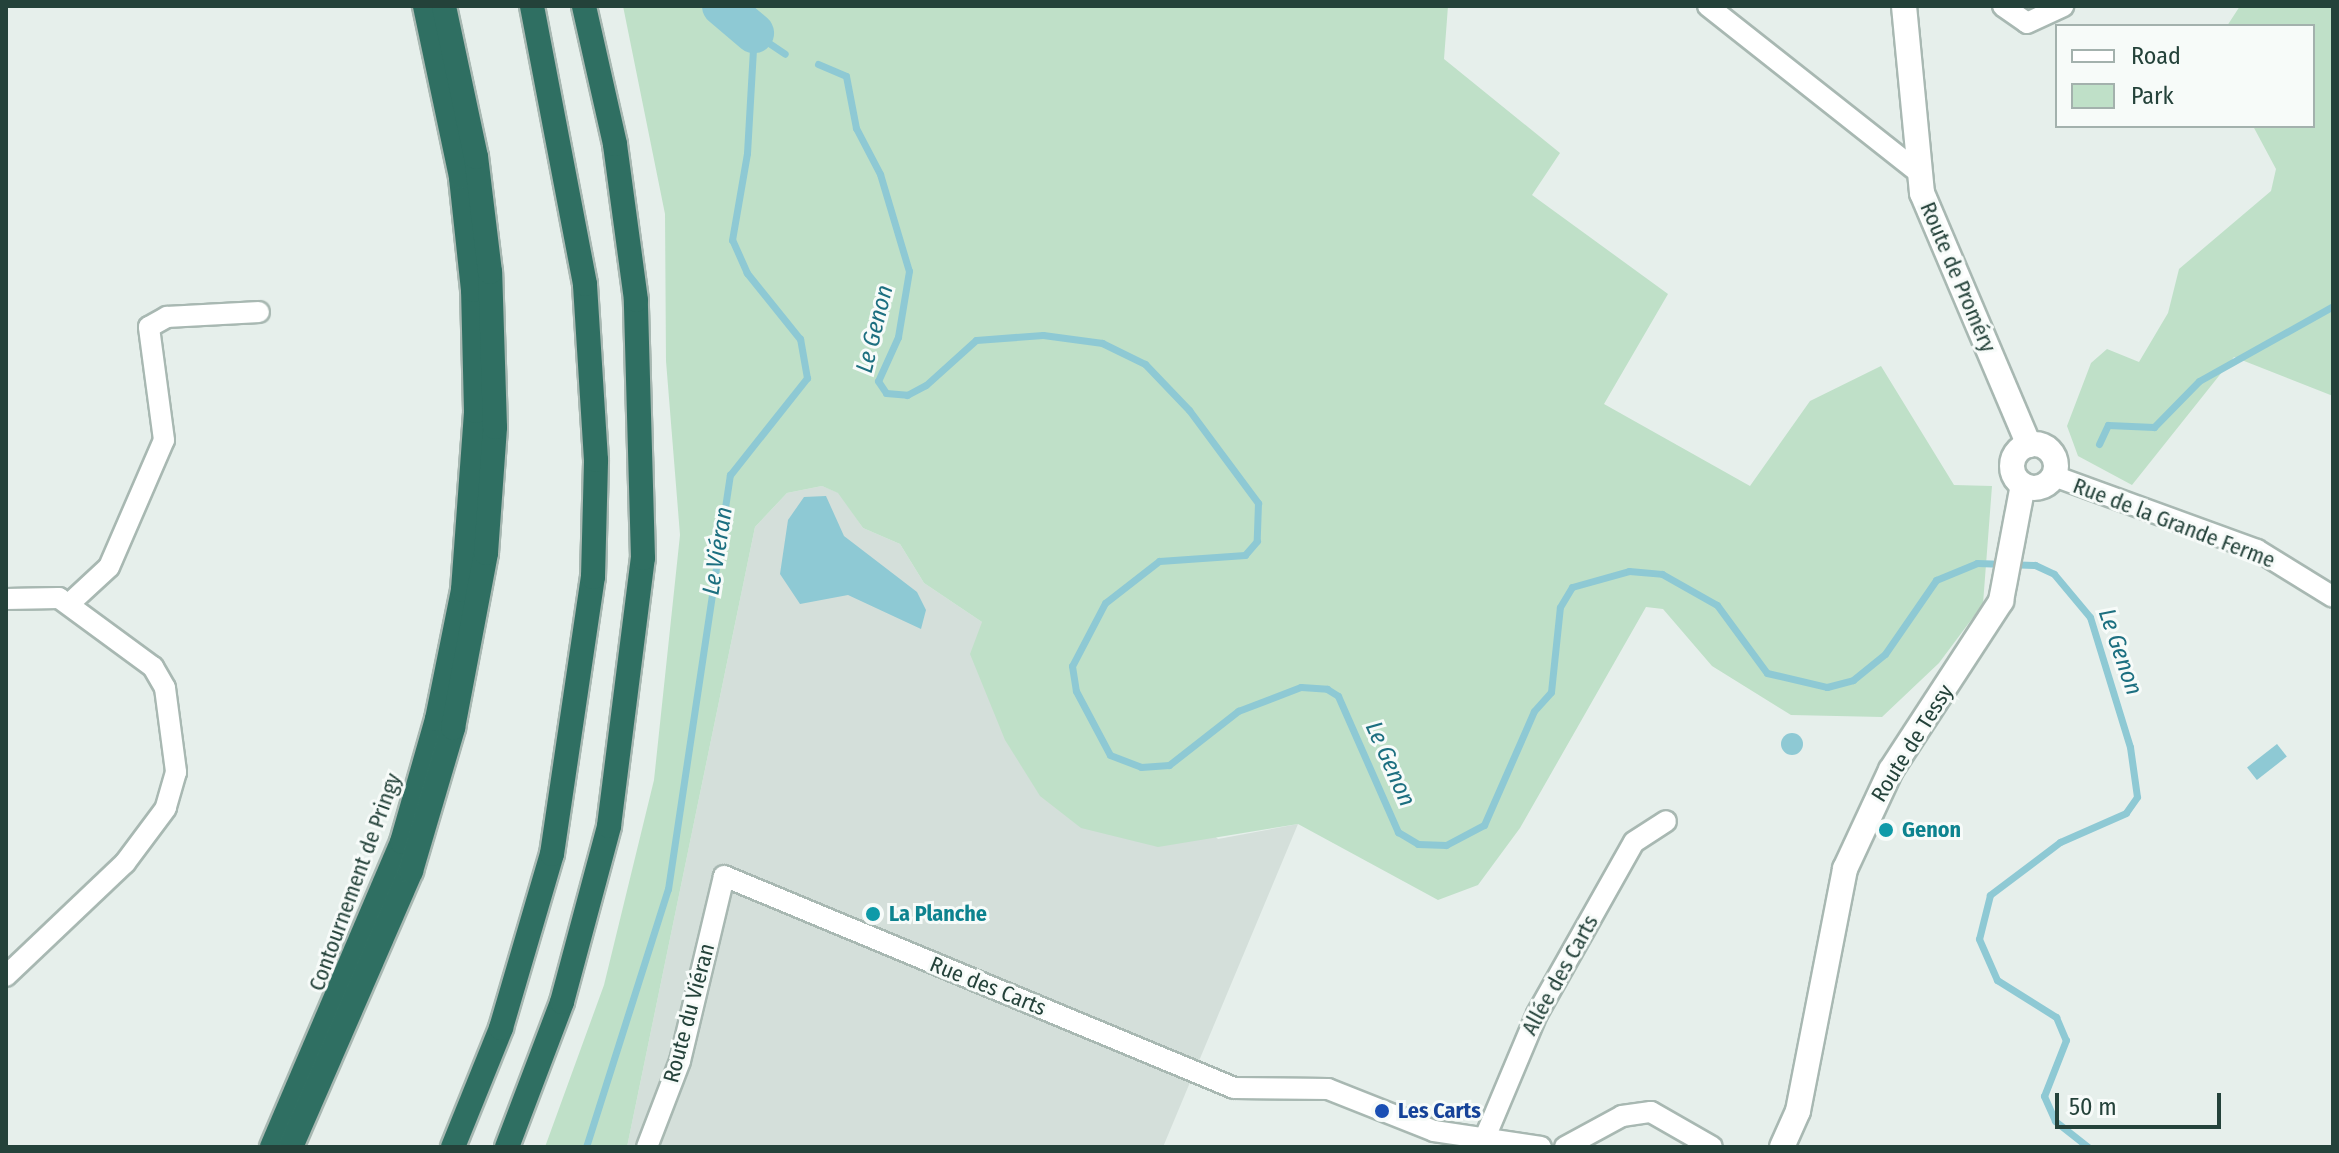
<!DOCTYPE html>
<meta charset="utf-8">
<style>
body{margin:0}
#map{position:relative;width:2339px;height:1153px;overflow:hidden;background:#e6efeb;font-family:"Fira Sans Condensed",sans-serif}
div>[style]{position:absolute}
.built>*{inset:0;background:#d4dfda}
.green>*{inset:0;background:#bfe0c8}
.water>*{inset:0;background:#8ec9d4;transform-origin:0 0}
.round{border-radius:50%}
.stream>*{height:7px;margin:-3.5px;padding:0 3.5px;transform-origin:3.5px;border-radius:3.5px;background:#8ec9d4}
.river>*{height:40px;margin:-20px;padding:0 20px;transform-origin:20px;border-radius:20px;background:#8ec9d4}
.roads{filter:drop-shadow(2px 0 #a8b8b2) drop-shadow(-2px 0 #a8b8b2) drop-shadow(0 2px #a8b8b2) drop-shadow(0 -2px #a8b8b2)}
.street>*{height:20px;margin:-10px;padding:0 10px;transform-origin:10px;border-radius:10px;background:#fff}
.secondary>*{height:24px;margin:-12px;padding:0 12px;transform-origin:12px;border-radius:12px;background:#fff}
.secondary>.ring{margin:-12px;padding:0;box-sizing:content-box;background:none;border:24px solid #fff;border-radius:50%}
.highway>*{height:24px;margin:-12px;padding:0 12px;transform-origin:12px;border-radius:12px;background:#2f6f62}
.dots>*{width:22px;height:22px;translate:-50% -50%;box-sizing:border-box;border:4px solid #f7fbf9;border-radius:50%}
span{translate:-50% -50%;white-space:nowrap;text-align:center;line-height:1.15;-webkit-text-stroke:6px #f7fbf9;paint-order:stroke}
.street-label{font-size:22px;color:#24423a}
.culture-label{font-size:22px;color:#0d838f;font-weight:700}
.left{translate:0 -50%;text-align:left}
.transit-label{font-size:22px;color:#164399;font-weight:700}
.water-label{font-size:24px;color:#1c6f80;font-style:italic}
.frame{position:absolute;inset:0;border:8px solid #24423a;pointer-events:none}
.legend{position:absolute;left:2055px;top:24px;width:260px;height:104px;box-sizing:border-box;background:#f7fbf9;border:2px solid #a3b1ad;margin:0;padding:10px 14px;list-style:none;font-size:24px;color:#24423a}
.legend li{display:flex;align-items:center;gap:16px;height:40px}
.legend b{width:40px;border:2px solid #a3b1ad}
.scale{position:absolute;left:2055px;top:1093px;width:166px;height:36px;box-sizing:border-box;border:4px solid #24423a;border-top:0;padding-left:10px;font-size:24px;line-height:28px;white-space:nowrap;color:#24423a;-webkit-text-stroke:6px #f7fbf9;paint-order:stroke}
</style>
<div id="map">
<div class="built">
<div style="clip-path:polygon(822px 486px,839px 493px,863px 528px,900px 544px,924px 583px,982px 622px,1218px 839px,1298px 824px,1163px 1147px,627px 1147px,755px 527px,787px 493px)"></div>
</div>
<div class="green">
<div style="clip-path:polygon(623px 6px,1448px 6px,1444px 59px,1560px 153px,1532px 195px,1668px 294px,1604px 404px,1750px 486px,1810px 401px,1881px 366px,1954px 485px,1992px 486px,1983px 604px,1939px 663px,1882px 717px,1791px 715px,1712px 666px,1663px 609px,1646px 607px,1520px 828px,1478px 885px,1438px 900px,1298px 824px,1158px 847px,1081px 828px,1040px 796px,1005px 740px,970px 654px,982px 622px,924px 583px,900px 544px,863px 528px,838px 493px,822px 486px,787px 493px,755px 527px,627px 1147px,545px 1147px,604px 985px,654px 780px,680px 535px,666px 361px,665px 214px)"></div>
<div style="clip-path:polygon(2240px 6px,2333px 6px,2333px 396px,2234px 357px,2132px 485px,2078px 456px,2067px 426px,2091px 363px,2107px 349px,2139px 362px,2168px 313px,2179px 269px,2271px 191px,2276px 169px,2253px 126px,2313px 126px,2313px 26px,2227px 26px)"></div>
</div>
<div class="water">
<div style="clip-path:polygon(826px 496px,844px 536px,917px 592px,926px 610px,921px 629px,848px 595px,800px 604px,780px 574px,788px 520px,804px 497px)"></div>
<div class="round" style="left:1781px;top:733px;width:22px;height:22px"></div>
<div style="left:2277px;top:744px;width:16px;height:38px;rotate:52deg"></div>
</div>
<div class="stream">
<div style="left:754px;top:33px;width:37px;rotate:34deg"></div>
<div style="left:818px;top:64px;width:30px;rotate:23deg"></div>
<div style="left:846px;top:76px;width:53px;rotate:79.1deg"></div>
<div style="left:856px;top:128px;width:52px;rotate:62.4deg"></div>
<div style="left:880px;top:174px;width:101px;rotate:73.4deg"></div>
<div style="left:909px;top:271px;width:67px;rotate:99.5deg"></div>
<div style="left:898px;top:337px;width:48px;rotate:114.4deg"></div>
<div style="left:878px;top:381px;width:14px;rotate:56deg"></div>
<div style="left:886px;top:393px;width:21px;rotate:5deg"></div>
<div style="left:907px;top:395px;width:21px;rotate:-28deg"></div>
<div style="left:926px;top:385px;width:67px;rotate:-42deg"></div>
<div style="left:976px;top:340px;width:67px;rotate:-4.3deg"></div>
<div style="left:1043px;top:335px;width:60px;rotate:7.7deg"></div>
<div style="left:1102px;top:343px;width:48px;rotate:26deg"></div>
<div style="left:1145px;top:364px;width:64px;rotate:46.3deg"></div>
<div style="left:1189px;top:410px;width:116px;rotate:53.4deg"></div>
<div style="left:1258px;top:503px;width:38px;rotate:92deg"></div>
<div style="left:1257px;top:541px;width:18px;rotate:131deg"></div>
<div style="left:1245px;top:555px;width:86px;rotate:176deg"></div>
<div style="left:1159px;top:561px;width:68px;rotate:142.1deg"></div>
<div style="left:1105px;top:603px;width:71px;rotate:117.6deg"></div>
<div style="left:1072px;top:666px;width:25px;rotate:81deg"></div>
<div style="left:1076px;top:691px;width:72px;rotate:62deg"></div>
<div style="left:1110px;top:755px;width:33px;rotate:21deg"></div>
<div style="left:1141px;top:767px;width:28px;rotate:-4deg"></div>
<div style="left:1169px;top:765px;width:88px;rotate:-38deg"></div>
<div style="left:1238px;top:711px;width:67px;rotate:-20.9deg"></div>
<div style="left:1301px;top:687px;width:26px;rotate:4deg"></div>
<div style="left:1327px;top:689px;width:13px;rotate:32deg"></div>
<div style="left:1338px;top:696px;width:149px;rotate:66.2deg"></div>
<div style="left:1398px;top:832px;width:23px;rotate:31deg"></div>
<div style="left:1418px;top:844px;width:28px;rotate:2deg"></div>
<div style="left:1446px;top:845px;width:43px;rotate:-27.8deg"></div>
<div style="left:1484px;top:825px;width:124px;rotate:-66.3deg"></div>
<div style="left:1534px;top:711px;width:25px;rotate:-48deg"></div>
<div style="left:1551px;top:692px;width:85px;rotate:-84deg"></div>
<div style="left:1560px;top:607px;width:23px;rotate:-59deg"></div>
<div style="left:1572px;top:587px;width:59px;rotate:-15.7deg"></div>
<div style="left:1629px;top:571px;width:33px;rotate:5deg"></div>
<div style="left:1662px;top:574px;width:63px;rotate:29.4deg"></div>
<div style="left:1717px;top:605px;width:84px;rotate:53.7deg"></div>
<div style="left:1767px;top:673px;width:62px;rotate:13.1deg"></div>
<div style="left:1827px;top:687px;width:27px;rotate:-15deg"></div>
<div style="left:1853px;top:680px;width:41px;rotate:-39.1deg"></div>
<div style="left:1885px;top:654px;width:90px;rotate:-55.4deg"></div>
<div style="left:1936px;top:580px;width:44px;rotate:-22.5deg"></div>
<div style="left:1977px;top:563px;width:58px;rotate:2deg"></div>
<div style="left:2035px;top:565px;width:21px;rotate:25deg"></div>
<div style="left:2054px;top:574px;width:56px;rotate:50.1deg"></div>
<div style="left:2090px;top:617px;width:136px;rotate:72.9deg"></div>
<div style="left:2130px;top:747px;width:50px;rotate:82deg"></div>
<div style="left:2137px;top:797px;width:19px;rotate:125deg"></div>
<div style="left:2126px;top:813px;width:72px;rotate:156.3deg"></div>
<div style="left:2060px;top:842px;width:88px;rotate:142.9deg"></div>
<div style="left:1990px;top:895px;width:45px;rotate:104deg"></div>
<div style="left:1979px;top:939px;width:45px;rotate:66.3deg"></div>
<div style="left:1997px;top:980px;width:70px;rotate:32.1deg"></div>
<div style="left:2056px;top:1017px;width:25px;rotate:67deg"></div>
<div style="left:2066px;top:1040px;width:60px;rotate:111.4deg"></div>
<div style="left:2044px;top:1096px;width:27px;rotate:66deg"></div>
<div style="left:2055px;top:1121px;width:42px;rotate:38.2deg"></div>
<div style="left:2099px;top:444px;width:21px;rotate:-65deg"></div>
<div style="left:2108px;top:425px;width:46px;rotate:2.5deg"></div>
<div style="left:2154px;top:427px;width:64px;rotate:-45.6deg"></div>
<div style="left:2199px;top:381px;width:154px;rotate:-29.2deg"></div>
<div style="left:586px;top:1147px;width:271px;rotate:-72.4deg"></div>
<div style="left:668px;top:889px;width:419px;rotate:-81.5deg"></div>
<div style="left:730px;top:475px;width:124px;rotate:-51.6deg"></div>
<div style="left:807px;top:378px;width:40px;rotate:-100deg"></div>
<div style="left:800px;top:339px;width:85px;rotate:-128.8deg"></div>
<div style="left:747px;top:273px;width:36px;rotate:-114deg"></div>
<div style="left:732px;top:240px;width:88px;rotate:-80.2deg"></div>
<div style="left:747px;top:153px;width:120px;rotate:-86.7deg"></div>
</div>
<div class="river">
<div style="left:722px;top:6px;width:42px;rotate:40.2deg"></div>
</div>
<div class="roads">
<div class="street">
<div style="left:1708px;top:6px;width:266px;rotate:38.3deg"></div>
<div style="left:2003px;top:6px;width:29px;rotate:35deg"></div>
<div style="left:2027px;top:23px;width:40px;rotate:-25deg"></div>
<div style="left:2054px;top:476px;width:216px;rotate:20deg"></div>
<div style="left:2257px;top:550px;width:89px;rotate:31.7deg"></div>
<div style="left:6px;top:599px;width:53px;rotate:-1.1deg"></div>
<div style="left:59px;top:598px;width:117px;rotate:36.3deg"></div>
<div style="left:153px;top:667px;width:24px;rotate:60deg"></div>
<div style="left:165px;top:688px;width:85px;rotate:82.5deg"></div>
<div style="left:176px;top:772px;width:37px;rotate:106deg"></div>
<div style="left:166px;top:808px;width:69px;rotate:126.7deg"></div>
<div style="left:125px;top:863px;width:164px;rotate:136.5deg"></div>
<div style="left:69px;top:604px;width:54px;rotate:-42.8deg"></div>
<div style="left:109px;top:567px;width:138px;rotate:-66.6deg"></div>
<div style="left:164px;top:440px;width:114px;rotate:-97.6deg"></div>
<div style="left:149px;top:327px;width:21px;rotate:-29deg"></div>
<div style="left:167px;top:317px;width:92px;rotate:-3.1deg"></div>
<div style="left:647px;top:1147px;width:92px;rotate:-69deg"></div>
<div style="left:680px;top:1061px;width:190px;rotate:-76.6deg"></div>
<div style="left:724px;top:876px;width:552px;rotate:22.57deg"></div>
<div style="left:1234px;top:1088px;width:94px;rotate:0.6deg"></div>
<div style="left:1328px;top:1089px;width:114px;rotate:21.6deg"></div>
<div style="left:1434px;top:1131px;width:108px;rotate:8.5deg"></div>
<div style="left:1481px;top:1147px;width:144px;rotate:-67.2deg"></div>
<div style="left:1537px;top:1014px;width:197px;rotate:-60.6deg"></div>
<div style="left:1634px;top:842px;width:38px;rotate:-33deg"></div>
<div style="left:1565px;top:1147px;width:65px;rotate:-28.5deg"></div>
<div style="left:1622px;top:1116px;width:29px;rotate:-8deg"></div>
<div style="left:1651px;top:1112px;width:70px;rotate:29.8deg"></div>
</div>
<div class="secondary">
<div style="left:1904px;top:6px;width:188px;rotate:84.5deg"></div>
<div style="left:1922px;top:193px;width:274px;rotate:67deg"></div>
<div class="ring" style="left:2012px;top:444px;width:20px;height:20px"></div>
<div style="left:1782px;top:1147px;width:39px;rotate:-66deg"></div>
<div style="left:1798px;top:1111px;width:247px;rotate:-79deg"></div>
<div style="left:1845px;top:869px;width:109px;rotate:-65.1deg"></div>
<div style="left:1891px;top:770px;width:202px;rotate:-56.9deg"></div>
<div style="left:2001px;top:601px;width:118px;rotate:-79.3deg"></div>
</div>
<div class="highway">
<div style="left:272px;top:1147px;width:332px;rotate:-66.9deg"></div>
<div style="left:402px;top:842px;width:128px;rotate:-74.1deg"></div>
<div style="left:437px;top:719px;width:132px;rotate:-78.6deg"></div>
<div style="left:463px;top:590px;width:179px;rotate:-85.8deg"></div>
<div style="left:476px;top:411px;width:121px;rotate:-91.4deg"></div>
<div style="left:473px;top:290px;width:114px;rotate:-96.1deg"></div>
<div style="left:461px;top:177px;width:175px;rotate:-101.9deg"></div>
<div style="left:291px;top:1147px;width:301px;rotate:-66.5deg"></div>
<div style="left:411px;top:871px;width:149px;rotate:-73.6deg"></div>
<div style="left:453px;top:728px;width:178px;rotate:-79.3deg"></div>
<div style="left:486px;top:553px;width:126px;rotate:-85.9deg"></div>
<div style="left:495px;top:427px;width:155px;rotate:-91.8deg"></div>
<div style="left:490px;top:272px;width:116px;rotate:-96.9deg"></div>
<div style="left:476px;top:157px;width:154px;rotate:-102deg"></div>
<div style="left:453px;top:1147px;width:128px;rotate:-68deg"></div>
<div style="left:501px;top:1028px;width:181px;rotate:-73.7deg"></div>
<div style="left:552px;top:854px;width:280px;rotate:-81.6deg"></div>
<div style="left:593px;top:577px;width:117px;rotate:-88.5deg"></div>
<div style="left:596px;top:460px;width:176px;rotate:-93.6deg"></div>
<div style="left:585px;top:284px;width:283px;rotate:-100.8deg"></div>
<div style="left:507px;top:1147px;width:155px;rotate:-69.2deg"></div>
<div style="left:562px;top:1002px;width:182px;rotate:-75deg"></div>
<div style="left:609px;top:826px;width:270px;rotate:-82.8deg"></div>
<div style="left:643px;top:558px;width:258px;rotate:-91.6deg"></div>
<div style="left:636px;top:300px;width:157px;rotate:-97.7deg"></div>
<div style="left:615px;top:144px;width:141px;rotate:-102.7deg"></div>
</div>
</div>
<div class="dots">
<div style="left:1886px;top:830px;background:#0f9aa8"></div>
<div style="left:873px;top:914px;background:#0f9aa8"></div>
<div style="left:1382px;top:1111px;background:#1a4fb4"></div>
</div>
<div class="street-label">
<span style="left:1958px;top:277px;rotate:67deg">Route de Proméry</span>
<span style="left:2174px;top:523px;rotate:21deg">Rue de la Grande Ferme</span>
<span style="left:1912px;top:743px;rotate:-58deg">Route de Tessy</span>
<span style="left:355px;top:882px;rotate:-70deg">Contournement de Pringy</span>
<span style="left:1560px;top:975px;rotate:-61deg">Allée des Carts</span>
<span style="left:988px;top:986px;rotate:22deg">Rue des Carts</span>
<span style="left:689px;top:1013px;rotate:-75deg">Route du Viéran</span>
</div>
<div class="culture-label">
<span class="left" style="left:1902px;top:830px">Genon</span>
<span class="left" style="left:889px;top:914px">La Planche</span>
</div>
<div class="transit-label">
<span class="left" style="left:1398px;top:1111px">Les Carts</span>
</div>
<div class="water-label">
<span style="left:875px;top:329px;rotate:-76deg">Le Genon</span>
<span style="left:718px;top:551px;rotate:-81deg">Le Viéran</span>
<span style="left:2120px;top:652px;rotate:71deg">Le Genon</span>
<span style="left:1390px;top:764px;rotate:66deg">Le Genon</span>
</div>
<div class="frame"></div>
<ul class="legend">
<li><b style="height:10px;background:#fff"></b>Road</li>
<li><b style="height:22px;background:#bfe0c8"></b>Park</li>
</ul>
<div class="scale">50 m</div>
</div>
